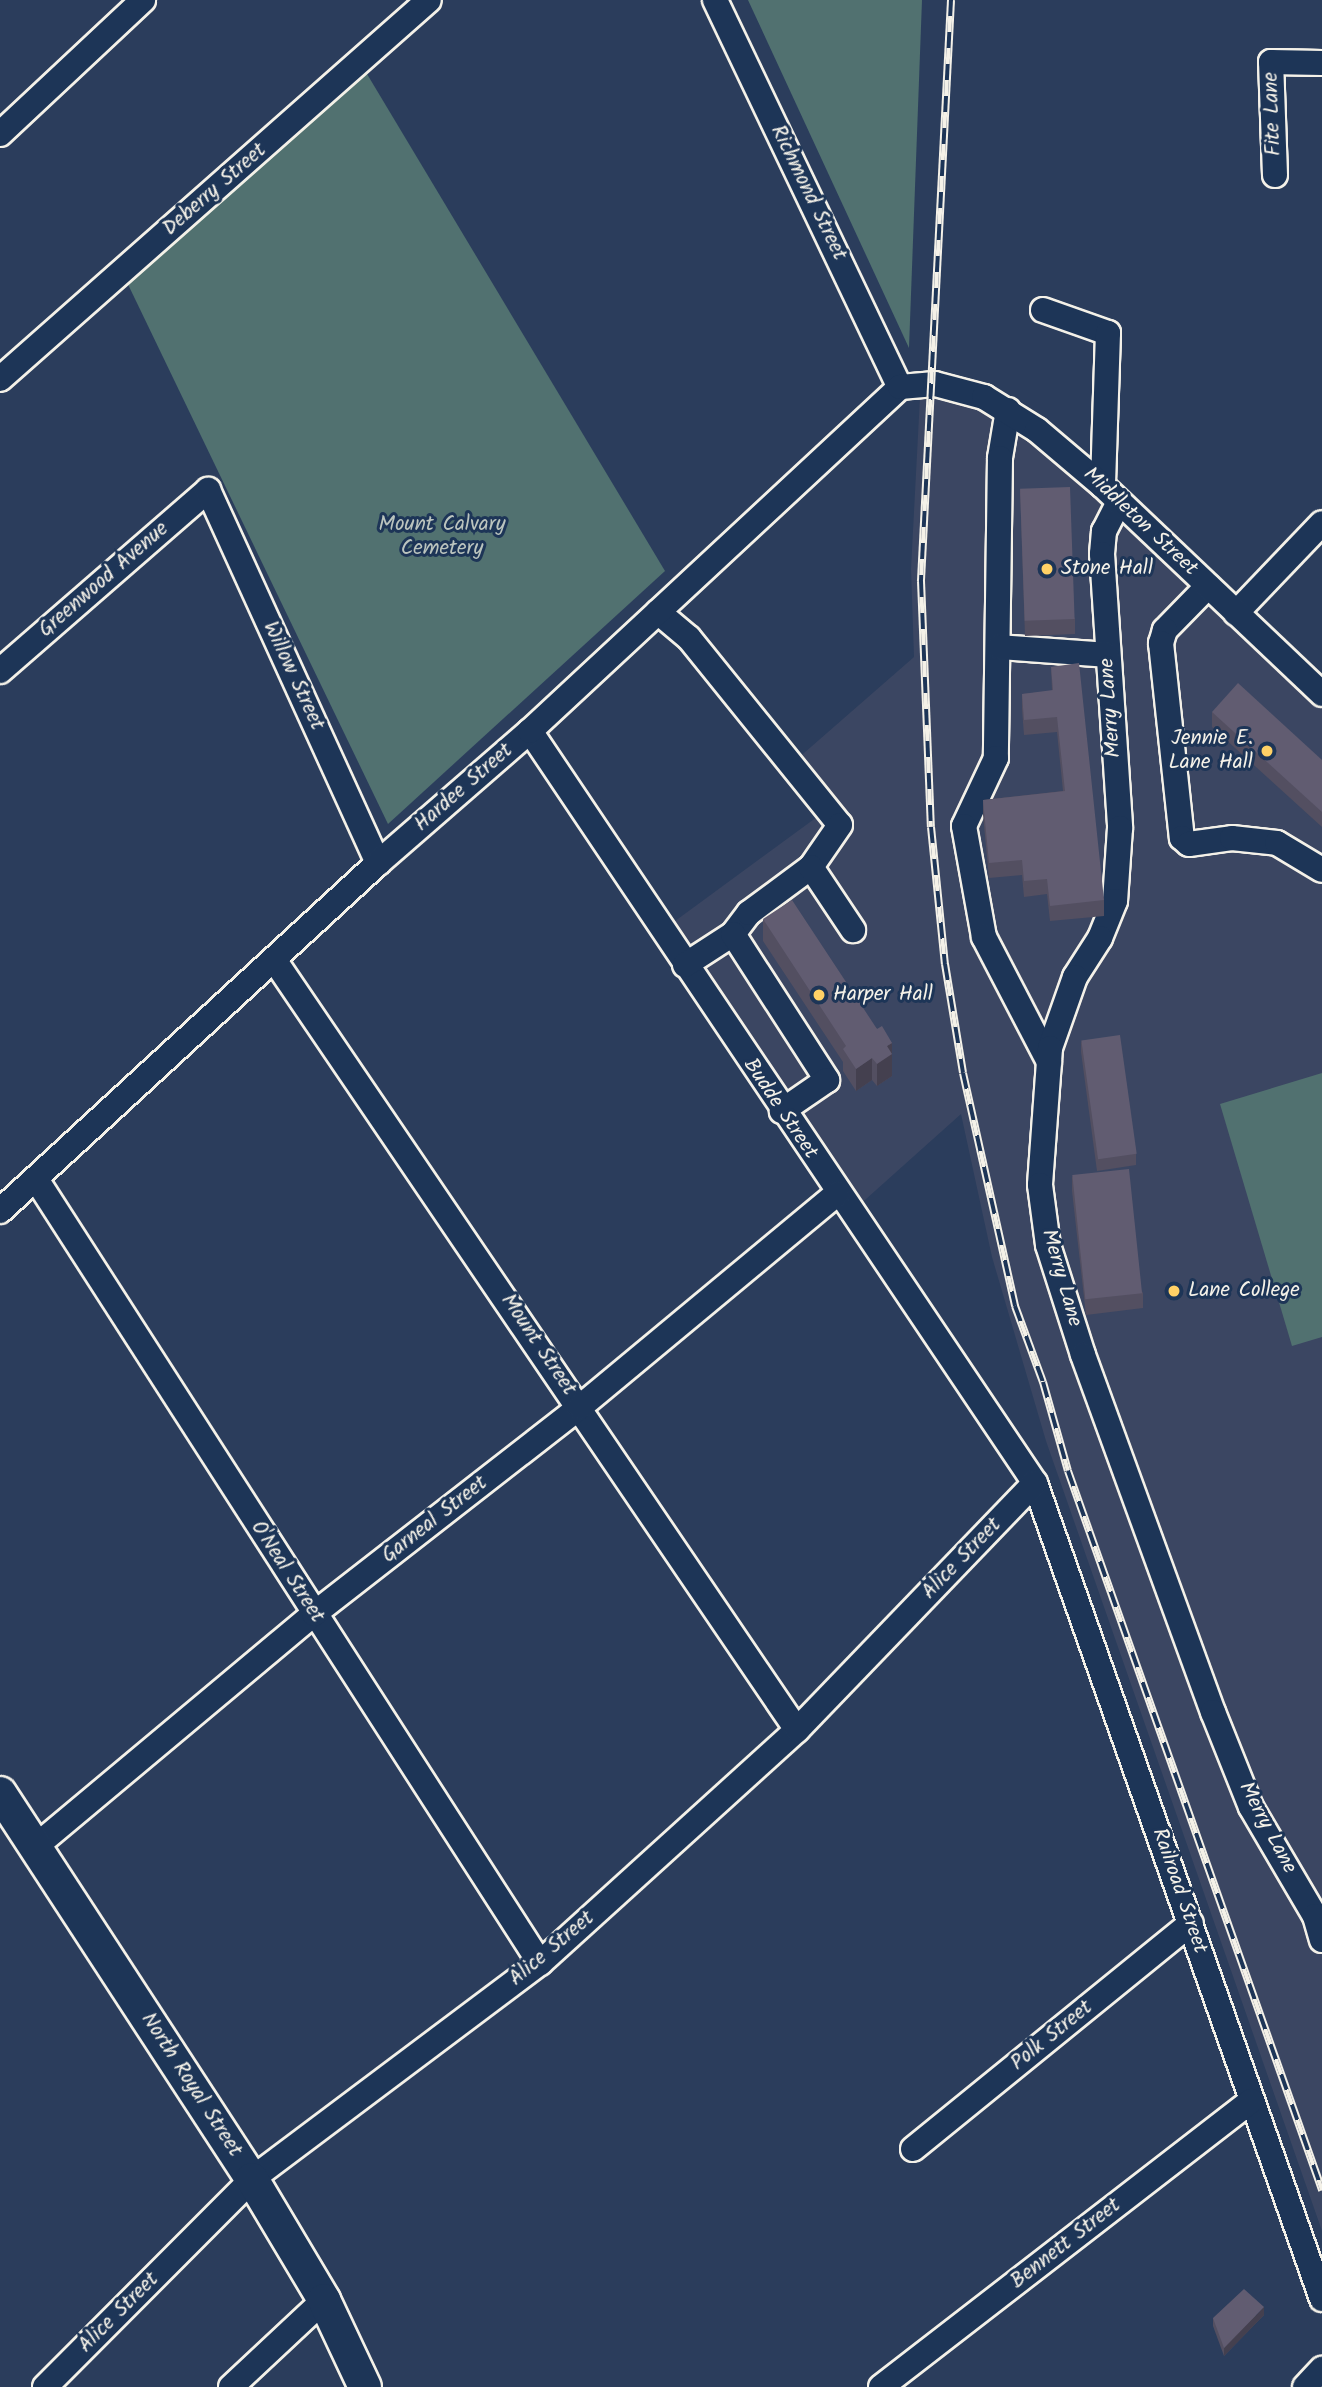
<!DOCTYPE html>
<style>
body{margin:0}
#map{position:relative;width:1322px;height:2387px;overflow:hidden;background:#2b3d5c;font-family:Kalam,sans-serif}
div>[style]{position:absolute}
.built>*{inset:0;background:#3b4662}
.green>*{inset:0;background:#517170}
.roads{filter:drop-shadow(2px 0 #f4f1e8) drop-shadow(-2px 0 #f4f1e8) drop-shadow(0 2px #f4f1e8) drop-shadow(0 -2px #f4f1e8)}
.minor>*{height:24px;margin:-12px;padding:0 12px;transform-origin:12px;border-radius:12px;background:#1d3557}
.major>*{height:32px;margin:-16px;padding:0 16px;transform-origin:16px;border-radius:16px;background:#1d3557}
.rail>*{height:8px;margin-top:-4px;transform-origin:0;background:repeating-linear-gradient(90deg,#1d3557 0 16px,#f4f1e8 0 32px);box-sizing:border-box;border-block:2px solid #f4f1e8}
.wall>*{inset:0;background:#534f61}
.shaded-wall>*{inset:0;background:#44404f}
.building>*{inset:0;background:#615c71;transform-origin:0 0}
.dots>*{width:19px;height:19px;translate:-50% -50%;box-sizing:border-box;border:4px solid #1d3557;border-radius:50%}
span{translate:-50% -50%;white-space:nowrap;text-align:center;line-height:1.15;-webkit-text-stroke:6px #1d3557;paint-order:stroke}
.street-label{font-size:21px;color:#f4f1e8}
.park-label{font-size:21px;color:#bbc4be}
.poi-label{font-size:21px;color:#f4f1e8}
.left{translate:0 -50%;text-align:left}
.right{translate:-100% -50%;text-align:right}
</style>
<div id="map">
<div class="built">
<div style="clip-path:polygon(942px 394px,960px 395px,1035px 435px,1322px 701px,1322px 2231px,1046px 1441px,992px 1257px,961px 1114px,856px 1208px,671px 924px,832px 806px,796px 760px,914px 657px,911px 569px,920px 397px)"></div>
</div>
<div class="green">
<div style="clip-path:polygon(748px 0,922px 0,909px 348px)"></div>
<div style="clip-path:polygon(361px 64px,665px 571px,388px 824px,123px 274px)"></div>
<div style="clip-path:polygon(1322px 1073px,1322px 1337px,1292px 1346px,1220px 1104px)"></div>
</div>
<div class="roads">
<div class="minor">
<div style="left:715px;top:0;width:429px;rotate:64.5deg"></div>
<div style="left:0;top:134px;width:196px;rotate:-43.1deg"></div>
<div style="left:1275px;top:175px;width:113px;rotate:-92deg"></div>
<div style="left:1271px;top:62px;width:51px;rotate:1.1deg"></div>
<div style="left:1043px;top:310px;width:69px;rotate:19.5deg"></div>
<div style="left:1108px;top:333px;width:153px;rotate:91.9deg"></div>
<div style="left:0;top:379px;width:572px;rotate:-41.46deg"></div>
<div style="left:1008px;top:410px;width:49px;rotate:99.5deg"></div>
<div style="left:1000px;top:458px;width:300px;rotate:90.8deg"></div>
<div style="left:996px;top:758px;width:75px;rotate:115.2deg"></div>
<div style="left:964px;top:826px;width:113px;rotate:79.8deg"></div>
<div style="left:984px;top:937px;width:141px;rotate:62.5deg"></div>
<div style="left:1119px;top:502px;width:33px;rotate:117deg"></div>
<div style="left:1104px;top:531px;width:23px;rotate:95deg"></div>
<div style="left:1102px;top:554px;width:275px;rotate:86.2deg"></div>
<div style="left:1120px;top:828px;width:73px;rotate:93.9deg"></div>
<div style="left:1115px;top:901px;width:40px;rotate:112deg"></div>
<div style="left:1100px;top:938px;width:46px;rotate:122.7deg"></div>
<div style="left:1075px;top:977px;width:75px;rotate:109.4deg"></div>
<div style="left:1050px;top:1048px;width:137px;rotate:94.2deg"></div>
<div style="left:1040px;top:1185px;width:61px;rotate:82.4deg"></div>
<div style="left:1048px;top:1245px;width:115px;rotate:72.3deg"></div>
<div style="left:1083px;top:1355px;width:380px;rotate:70deg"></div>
<div style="left:1213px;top:1712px;width:102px;rotate:68.2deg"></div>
<div style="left:1251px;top:1807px;width:126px;rotate:59.6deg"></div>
<div style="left:1315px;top:1916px;width:25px;rotate:74deg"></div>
<div style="left:1208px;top:586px;width:62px;rotate:134.3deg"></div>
<div style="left:1165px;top:630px;width:14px;rotate:107deg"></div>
<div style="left:1161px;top:643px;width:196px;rotate:83.9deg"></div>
<div style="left:1182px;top:838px;width:9px;rotate:41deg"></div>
<div style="left:1189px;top:844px;width:43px;rotate:-7.9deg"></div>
<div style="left:1232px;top:838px;width:45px;rotate:6.3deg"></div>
<div style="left:1277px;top:843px;width:52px;rotate:31deg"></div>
<div style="left:658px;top:612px;width:40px;rotate:40deg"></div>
<div style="left:689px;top:638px;width:240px;rotate:51.1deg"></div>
<div style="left:840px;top:825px;width:51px;rotate:124.6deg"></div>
<div style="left:1236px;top:613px;width:124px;rotate:-46.3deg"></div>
<div style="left:999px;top:647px;width:108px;rotate:4.2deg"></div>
<div style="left:0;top:671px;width:276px;rotate:-41deg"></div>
<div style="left:208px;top:490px;width:410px;rotate:65.5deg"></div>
<div style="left:530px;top:731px;width:906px;rotate:56.12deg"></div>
<div style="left:1035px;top:1483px;width:865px;rotate:70.62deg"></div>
<div style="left:733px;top:934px;width:26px;rotate:-53deg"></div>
<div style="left:749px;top:913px;width:77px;rotate:-36.6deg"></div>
<div style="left:811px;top:867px;width:76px;rotate:56.3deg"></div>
<div style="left:275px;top:961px;width:929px;rotate:55.83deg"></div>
<div style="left:685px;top:965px;width:57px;rotate:-32.9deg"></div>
<div style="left:733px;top:934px;width:174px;rotate:57.2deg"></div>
<div style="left:827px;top:1080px;width:55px;rotate:145.4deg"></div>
<div style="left:36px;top:1179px;width:932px;rotate:57.26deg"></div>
<div style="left:0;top:1211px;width:514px;rotate:-42.63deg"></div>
<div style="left:378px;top:863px;width:201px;rotate:-41deg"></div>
<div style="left:530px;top:731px;width:505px;rotate:-42.91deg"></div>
<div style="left:900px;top:387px;width:35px;rotate:-5deg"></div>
<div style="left:935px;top:384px;width:51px;rotate:14.9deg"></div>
<div style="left:984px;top:397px;width:62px;rotate:31.9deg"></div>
<div style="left:1037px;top:430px;width:87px;rotate:40.3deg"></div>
<div style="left:1103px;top:486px;width:302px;rotate:43.5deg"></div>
<div style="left:35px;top:1847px;width:363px;rotate:-39.9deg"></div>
<div style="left:314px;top:1614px;width:337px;rotate:-37.9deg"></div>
<div style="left:580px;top:1407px;width:334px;rotate:-39.7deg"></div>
<div style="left:913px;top:2149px;width:358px;rotate:-39.1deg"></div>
<div style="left:45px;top:2387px;width:293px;rotate:-45.1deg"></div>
<div style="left:252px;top:2179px;width:360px;rotate:-36.9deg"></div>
<div style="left:540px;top:1963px;width:347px;rotate:-42.2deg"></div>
<div style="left:797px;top:1730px;width:343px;rotate:-46.1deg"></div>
<div style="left:231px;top:2387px;width:127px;rotate:-43.1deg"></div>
<div style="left:881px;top:2387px;width:468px;rotate:-37.7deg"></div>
<div style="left:1305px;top:2387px;width:25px;rotate:-47deg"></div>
</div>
<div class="major">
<div style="left:0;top:1793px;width:461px;rotate:56.9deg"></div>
<div style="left:252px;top:2179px;width:141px;rotate:59.2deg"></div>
<div style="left:324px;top:2300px;width:96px;rotate:64.8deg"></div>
</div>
</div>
<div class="rail">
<div style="left:951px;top:0;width:582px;rotate:92.96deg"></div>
<div style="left:921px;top:581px;width:246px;rotate:87.7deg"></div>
<div style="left:931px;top:827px;width:138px;rotate:84.2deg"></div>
<div style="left:945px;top:964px;width:110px;rotate:80.6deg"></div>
<div style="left:963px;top:1073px;width:239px;rotate:77.4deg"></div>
<div style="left:1015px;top:1306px;width:81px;rotate:69.8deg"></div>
<div style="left:1043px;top:1382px;width:92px;rotate:74.3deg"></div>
<div style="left:1068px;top:1471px;width:763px;rotate:70.54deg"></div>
</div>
<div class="wall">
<div style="clip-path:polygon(1020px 489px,1075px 619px,1075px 634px,1025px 636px)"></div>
<div style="clip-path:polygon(1051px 667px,1104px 900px,1104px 916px,1050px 921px,1047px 894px,1024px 897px,1022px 875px,989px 878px,983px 815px,983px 800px,1063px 791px,1057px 732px,1024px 735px,1022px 709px,1022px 694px,1052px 691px)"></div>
<div style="clip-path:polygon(1212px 712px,1322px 760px,1322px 827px,1212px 727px)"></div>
<div style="clip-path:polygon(763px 919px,892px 1043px,892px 1076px,877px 1086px,872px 1080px,856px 1091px,843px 1071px,843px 1062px,763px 941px)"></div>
<div style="clip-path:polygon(1081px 1041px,1136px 1154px,1136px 1165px,1097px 1171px,1081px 1052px)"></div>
<div style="clip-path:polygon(1072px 1176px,1143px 1293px,1143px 1308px,1086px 1315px,1072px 1191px)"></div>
<div style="clip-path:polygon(1264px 2315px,1224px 2356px,1213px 2326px,1213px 2318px)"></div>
</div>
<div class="shaded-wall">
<div style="clip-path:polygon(892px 1043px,892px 1076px,877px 1086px,877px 1064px,887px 1046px)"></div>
<div style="clip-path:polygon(872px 1058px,872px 1080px,856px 1091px,856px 1069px)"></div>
<div style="clip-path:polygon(1264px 2307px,1264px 2315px,1224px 2356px,1224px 2348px)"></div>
</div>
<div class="building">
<div style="left:1070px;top:487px;width:132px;height:50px;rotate:88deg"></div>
<div style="clip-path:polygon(1079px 663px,1104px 900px,1050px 906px,1047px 879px,1024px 881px,1022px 860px,989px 863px,983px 800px,1065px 791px,1057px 717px,1024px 720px,1022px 694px,1053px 690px,1051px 667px)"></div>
<div style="clip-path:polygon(1238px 683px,1322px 760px,1322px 812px,1212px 712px)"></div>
<div style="clip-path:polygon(792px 900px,877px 1029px,882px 1026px,892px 1043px,887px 1046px,892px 1054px,877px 1064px,872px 1058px,856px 1069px,843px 1049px,846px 1046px,763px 919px)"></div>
<div style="left:1120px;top:1035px;width:120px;height:39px;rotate:82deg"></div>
<div style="left:1129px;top:1169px;width:125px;height:57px;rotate:84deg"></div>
<div style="clip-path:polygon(1244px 2289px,1264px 2307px,1224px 2348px,1213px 2318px)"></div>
</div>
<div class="dots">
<div style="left:1047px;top:569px;background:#ffd166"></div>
<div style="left:1267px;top:751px;background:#ffd166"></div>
<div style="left:819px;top:995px;background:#ffd166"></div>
<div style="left:1174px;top:1291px;background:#ffd166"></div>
</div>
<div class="street-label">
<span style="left:1273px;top:114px;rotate:-92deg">Fite Lane</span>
<span style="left:215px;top:190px;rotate:-41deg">Deberry Street</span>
<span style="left:808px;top:193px;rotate:64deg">Richmond Street</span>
<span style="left:1140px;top:522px;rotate:43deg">Middleton Street</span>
<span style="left:104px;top:580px;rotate:-41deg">Greenwood Avenue</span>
<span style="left:293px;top:676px;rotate:65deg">Willow Street</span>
<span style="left:1111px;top:708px;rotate:-94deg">Merry Lane</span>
<span style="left:464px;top:788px;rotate:-41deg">Hardee Street</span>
<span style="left:780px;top:1109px;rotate:56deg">Budde Street</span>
<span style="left:1061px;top:1278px;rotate:74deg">Merry Lane</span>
<span style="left:538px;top:1345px;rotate:56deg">Mount Street</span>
<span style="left:435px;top:1520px;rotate:-38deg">Garneal Street</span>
<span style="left:962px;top:1559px;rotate:-46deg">Alice Street</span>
<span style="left:287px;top:1572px;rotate:57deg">O'Neal Street</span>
<span style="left:1267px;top:1828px;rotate:62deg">Merry Lane</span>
<span style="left:1179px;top:1891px;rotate:71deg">Railroad Street</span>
<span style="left:552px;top:1949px;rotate:-40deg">Alice Street</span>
<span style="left:1052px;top:2036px;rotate:-39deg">Polk Street</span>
<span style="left:191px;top:2085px;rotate:57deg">North Royal Street</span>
<span style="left:1066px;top:2244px;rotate:-38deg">Bennett Street</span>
<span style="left:119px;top:2313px;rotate:-45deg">Alice Street</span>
</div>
<div class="park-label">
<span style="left:442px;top:537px">Mount Calvary<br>Cemetery</span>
</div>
<div class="poi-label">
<span class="left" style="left:1061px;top:569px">Stone Hall</span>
<span class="right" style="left:1253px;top:751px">Jennie E.<br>Lane Hall</span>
<span class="left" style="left:833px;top:995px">Harper Hall</span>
<span class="left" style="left:1188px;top:1291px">Lane College</span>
</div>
</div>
